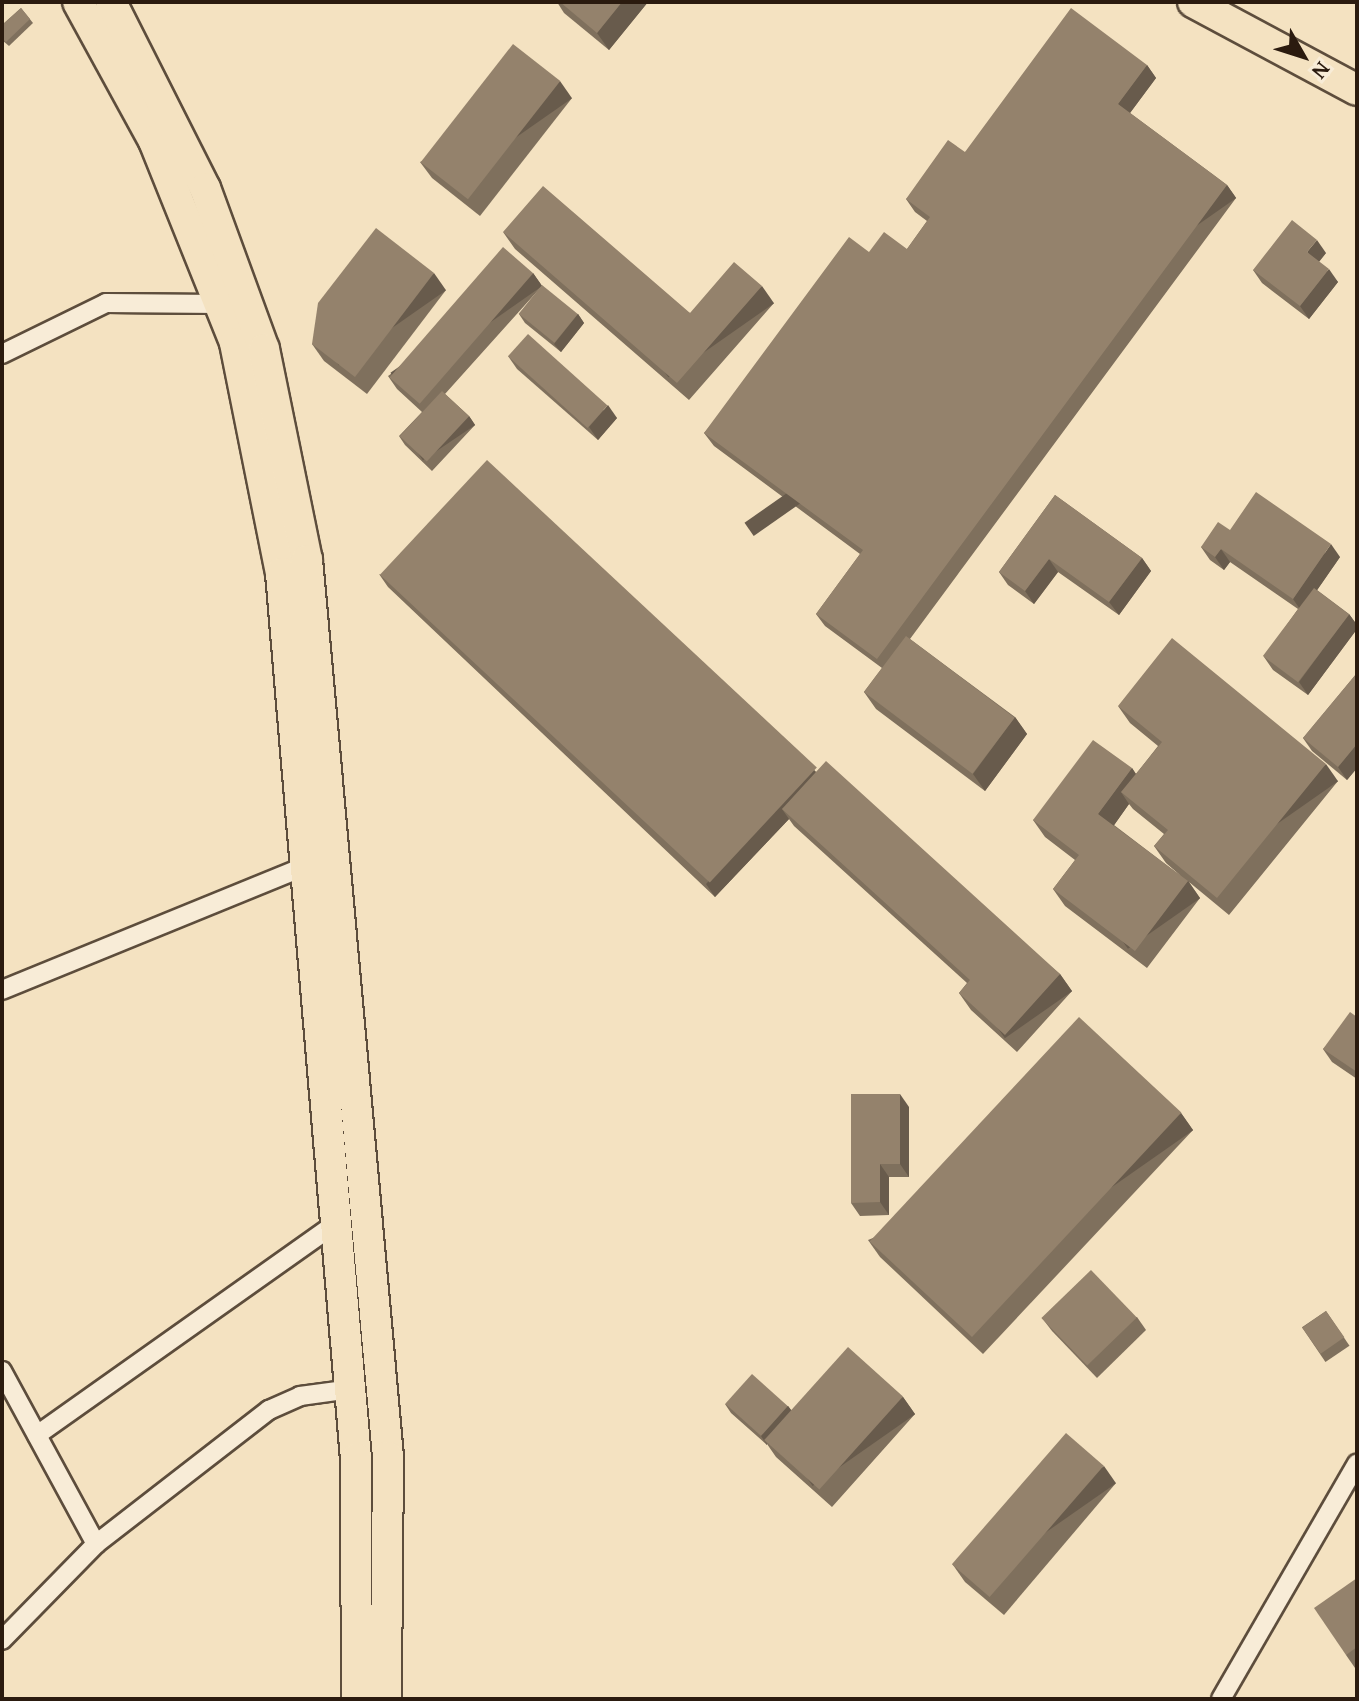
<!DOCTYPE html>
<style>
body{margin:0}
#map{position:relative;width:1359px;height:1701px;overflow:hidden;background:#f4e2c1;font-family:"Gentium Book Plus",serif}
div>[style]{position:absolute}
.roads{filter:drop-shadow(2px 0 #5d4d3c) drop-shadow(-2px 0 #5d4d3c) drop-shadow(0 2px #5d4d3c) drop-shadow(0 -2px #5d4d3c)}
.street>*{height:18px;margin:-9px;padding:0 9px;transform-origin:9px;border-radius:9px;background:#f8ecd7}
.primary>*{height:30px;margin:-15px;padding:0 15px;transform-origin:15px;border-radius:15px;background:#f4e2c1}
.wall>*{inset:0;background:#7f705d;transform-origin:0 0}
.shaded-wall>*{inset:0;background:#685b4c;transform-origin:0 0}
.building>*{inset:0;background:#94826c;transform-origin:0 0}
span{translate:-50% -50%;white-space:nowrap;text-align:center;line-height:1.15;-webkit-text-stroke:6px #f8ecd7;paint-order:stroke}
.frame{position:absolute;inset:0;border:4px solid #2b1b0f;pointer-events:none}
.north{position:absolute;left:1263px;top:16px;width:80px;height:80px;-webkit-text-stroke:6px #f8ecd7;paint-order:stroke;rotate:129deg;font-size:22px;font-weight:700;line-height:32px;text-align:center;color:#2b1b0f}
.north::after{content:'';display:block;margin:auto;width:28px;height:36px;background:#2b1b0f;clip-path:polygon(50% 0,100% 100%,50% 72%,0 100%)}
</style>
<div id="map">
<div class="roads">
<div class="street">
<div style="left:2px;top:354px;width:116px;rotate:-26.1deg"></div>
<div style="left:106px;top:303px;width:113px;rotate:0.5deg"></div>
<div style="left:2px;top:990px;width:331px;rotate:-22.2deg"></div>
<div style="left:2px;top:1371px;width:197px;rotate:61.5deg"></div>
<div style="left:37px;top:1435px;width:370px;rotate:-35.3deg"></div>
<div style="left:2px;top:1640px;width:134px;rotate:-45.6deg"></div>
<div style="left:96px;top:1544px;width:219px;rotate:-37.8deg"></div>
<div style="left:269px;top:1410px;width:34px;rotate:-24deg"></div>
<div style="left:300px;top:1396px;width:51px;rotate:-7.8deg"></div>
<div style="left:1221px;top:1699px;width:272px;rotate:-60deg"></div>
</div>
<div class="primary">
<div style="left:78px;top:2px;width:158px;rotate:61.3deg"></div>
<div style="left:154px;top:141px;width:218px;rotate:68.1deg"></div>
<div style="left:235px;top:343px;width:235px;rotate:78.7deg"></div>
<div style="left:281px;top:573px;width:889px;rotate:85.16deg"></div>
<div style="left:356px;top:1459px;width:240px;rotate:89.8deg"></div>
<div style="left:111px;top:2px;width:208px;rotate:63.2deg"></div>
<div style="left:205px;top:188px;width:171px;rotate:69.9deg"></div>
<div style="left:264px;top:349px;width:215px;rotate:78.5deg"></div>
<div style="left:307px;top:560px;width:901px;rotate:84.84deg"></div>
<div style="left:388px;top:1457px;width:242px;rotate:90.5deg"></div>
<div style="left:1193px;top:2px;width:186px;rotate:28.2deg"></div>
</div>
</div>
<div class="wall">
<div style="clip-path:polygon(557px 2px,648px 2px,609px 50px,564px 13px)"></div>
<div style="clip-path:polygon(21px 8px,33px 23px,9px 46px,2px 40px,2px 25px)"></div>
<div style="clip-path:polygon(1147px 65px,1156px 78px,1130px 113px,1227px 185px,1236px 198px,910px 639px,1015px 717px,1027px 734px,985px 791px,876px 709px,864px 692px,882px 668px,825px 626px,816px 614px,860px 554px,714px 446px,704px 433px,869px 252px,907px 249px,927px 221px,915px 212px,906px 199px,965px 152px)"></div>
<div style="clip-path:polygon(572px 98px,480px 216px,432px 178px,420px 162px)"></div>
<div style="clip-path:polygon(503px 232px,690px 313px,774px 303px,689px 400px,515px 249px)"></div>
<div style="clip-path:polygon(1326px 253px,1319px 262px,1338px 282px,1309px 319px,1262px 283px,1253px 270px)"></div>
<div style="clip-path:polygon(533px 273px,542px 286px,445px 394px,469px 416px,475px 425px,432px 471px,405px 445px,399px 436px,422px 412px,397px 389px,388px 376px)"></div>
<div style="clip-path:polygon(446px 290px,367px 394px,324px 361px,312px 344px)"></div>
<div style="clip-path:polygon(519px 314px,578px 314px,584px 323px,561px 352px,525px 323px)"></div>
<div style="clip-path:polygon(508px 356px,617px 418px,598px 440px,517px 369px)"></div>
<div style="clip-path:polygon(1055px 495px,1142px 558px,1151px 571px,1119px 615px,1058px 572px,1034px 604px,1008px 585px,999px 572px)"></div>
<div style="clip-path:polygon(1230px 530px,1340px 557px,1317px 590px,1349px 614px,1357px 625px,1357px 629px,1308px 695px,1273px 670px,1264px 657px,1298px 609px,1230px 562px,1224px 570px,1210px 560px,1201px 547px)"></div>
<div style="clip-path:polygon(379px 574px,814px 770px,1060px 974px,1072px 991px,1017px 1052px,971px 1010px,959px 993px,967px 983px,794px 826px,789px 819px,715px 897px,388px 587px)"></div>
<div style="clip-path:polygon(1357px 673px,1357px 768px,1347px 780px,1312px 751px,1303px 738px)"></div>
<div style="clip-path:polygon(evenodd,1118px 706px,1338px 781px,1229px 915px,1189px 882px,1200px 898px,1147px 968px,1065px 906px,1053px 889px,1075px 860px,1045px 837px,1033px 820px,1132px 768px,1136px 774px,1158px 746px,1130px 723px,1118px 706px,1129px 804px,1133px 809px,1164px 834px,1154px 846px,1166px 863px,1181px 876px,1114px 825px,1129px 804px)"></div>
<div style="clip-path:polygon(1357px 1017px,1357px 1079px,1332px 1062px,1323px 1049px)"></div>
<div style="clip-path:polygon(909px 1107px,909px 1177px,889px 1177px,889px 1215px,860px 1216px,851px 1203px)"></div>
<div style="clip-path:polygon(1181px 1113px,1193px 1130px,983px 1354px,880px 1257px,868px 1240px)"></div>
<div style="left:1326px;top:1311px;width:42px;height:29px;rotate:56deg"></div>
<div style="clip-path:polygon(1137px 1317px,1146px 1330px,1097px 1378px,1052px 1331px,1042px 1318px)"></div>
<div style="clip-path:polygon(903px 1397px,915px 1414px,832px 1507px,776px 1457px,767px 1444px,767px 1445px,731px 1413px,725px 1404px,788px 1406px,791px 1410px)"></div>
<div style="clip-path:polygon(1116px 1483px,1004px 1615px,965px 1582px,953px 1565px)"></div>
<div style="clip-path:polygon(1357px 1578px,1357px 1666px,1355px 1668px,1346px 1655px)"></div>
</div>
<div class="shaded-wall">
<div style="clip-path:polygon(622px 2px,648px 2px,609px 50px,597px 33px)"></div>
<div style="clip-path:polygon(1147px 65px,1156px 78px,1127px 117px,1118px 104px)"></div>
<div style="left:560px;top:81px;width:21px;height:150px;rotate:55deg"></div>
<div style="left:1227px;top:185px;width:16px;height:589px;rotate:55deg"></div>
<div style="clip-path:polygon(1317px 240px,1326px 253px,1316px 265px,1307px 252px)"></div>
<div style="clip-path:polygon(1329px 269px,1338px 282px,1309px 319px,1300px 306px)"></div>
<div style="left:434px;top:273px;width:21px;height:131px;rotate:55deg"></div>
<div style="left:533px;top:273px;width:16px;height:174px;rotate:55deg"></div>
<div style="left:762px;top:286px;width:21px;height:129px;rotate:55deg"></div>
<div style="clip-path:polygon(578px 314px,584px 323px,561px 352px,554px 344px)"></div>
<div style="clip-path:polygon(608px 405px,617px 418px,598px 440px,589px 427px)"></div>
<div style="left:469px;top:416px;width:11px;height:63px;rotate:56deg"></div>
<div style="clip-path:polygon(1331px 544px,1340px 557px,1302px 612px,1293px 599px)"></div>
<div style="clip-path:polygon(1221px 549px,1230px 562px,1224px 570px,1215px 557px)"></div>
<div style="clip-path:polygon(1142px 558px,1151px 571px,1119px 615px,1109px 602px)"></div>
<div style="clip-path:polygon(1049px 559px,1058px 572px,1034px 604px,1025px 591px)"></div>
<div style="clip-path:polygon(1349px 614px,1357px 625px,1357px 629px,1308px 695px,1299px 682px)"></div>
<div style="clip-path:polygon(1015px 717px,1027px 734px,985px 791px,973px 774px)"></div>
<div style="clip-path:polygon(1357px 744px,1357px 768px,1347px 780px,1338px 767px)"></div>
<div style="left:1326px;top:764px;width:21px;height:173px;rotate:55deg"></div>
<div style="clip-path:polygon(1132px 768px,1143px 785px,1121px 792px,1129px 804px,1110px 831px,1098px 814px)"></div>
<div style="clip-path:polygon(814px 770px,823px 783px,782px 809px,789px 819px,715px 897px,706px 884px)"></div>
<div style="left:1188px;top:881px;width:21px;height:88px;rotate:55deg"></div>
<div style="left:1060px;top:974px;width:21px;height:82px;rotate:55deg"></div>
<div style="clip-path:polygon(900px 1094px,909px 1107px,909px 1177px,900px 1164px)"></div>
<div style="left:1181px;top:1113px;width:21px;height:307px;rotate:55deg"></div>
<div style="clip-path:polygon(880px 1164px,889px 1177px,889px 1215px,880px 1202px)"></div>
<div style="left:903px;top:1397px;width:21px;height:125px;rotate:55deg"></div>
<div style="clip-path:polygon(788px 1406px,794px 1414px,764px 1440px,767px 1444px,767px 1445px,761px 1436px)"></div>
<div style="left:1104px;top:1466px;width:21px;height:173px;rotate:55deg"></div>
</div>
<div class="building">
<div style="clip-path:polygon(560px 2px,622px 2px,597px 33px)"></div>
<div style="clip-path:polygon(21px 8px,30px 19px,6px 42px,2px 39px,2px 25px)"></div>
<div style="clip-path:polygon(1071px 8px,1147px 65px,1118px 104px,1227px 185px,877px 659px,816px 614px,863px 550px,704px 433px,849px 237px,869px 252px,884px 232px,907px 249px,930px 217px,906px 199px,948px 140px,965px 152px)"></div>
<div style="left:513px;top:44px;width:60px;height:150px;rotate:38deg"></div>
<div style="clip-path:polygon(543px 186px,690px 313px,734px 262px,762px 286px,677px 383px,503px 232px)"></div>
<div style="clip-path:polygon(1292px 220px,1317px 240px,1307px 252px,1329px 269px,1300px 306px,1253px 270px)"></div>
<div style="clip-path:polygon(376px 228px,434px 273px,355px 377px,312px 344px,318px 303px)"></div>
<div style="left:503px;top:247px;width:40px;height:173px;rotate:41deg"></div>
<div style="left:542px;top:285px;width:46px;height:37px;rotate:39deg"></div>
<div style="left:528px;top:334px;width:107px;height:30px;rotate:42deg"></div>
<div style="left:442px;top:391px;width:37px;height:62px;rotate:43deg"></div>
<div style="left:487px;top:460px;width:451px;height:157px;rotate:43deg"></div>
<div style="clip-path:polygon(1256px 492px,1331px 544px,1293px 599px,1221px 549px,1215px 557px,1201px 547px,1218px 522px,1230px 530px)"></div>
<div style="clip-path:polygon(1055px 495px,1142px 558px,1109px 602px,1049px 559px,1025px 591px,999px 572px)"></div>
<div style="left:1314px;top:588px;width:44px;height:85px;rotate:37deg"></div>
<div style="left:906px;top:636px;width:136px;height:70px;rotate:37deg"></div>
<div style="clip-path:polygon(1172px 638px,1326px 764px,1217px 898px,1154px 846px,1168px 830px,1121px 792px,1162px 742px,1118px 706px)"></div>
<div style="clip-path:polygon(1357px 673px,1357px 744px,1338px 767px,1303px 738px)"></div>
<div style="clip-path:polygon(1093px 740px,1132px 768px,1098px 814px,1188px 881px,1135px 951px,1053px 889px,1079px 855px,1033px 820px)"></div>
<div style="clip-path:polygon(826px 761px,1060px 974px,1005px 1035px,959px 993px,970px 980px,782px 809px)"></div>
<div style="clip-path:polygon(1350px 1012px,1357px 1017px,1357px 1072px,1323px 1049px)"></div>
<div style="left:1079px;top:1017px;width:140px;height:307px;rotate:43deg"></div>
<div style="clip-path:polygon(851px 1094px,900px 1094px,900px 1164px,880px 1164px,880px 1202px,851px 1203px)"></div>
<div style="left:1091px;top:1270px;width:66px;height:69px;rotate:46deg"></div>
<div style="left:1326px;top:1311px;width:32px;height:29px;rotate:55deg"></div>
<div style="left:848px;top:1347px;width:74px;height:125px;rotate:42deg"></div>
<div style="left:752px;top:1374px;width:48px;height:40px;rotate:42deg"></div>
<div style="left:1066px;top:1433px;width:50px;height:174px;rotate:41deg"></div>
<div style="clip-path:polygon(1357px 1578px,1357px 1647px,1346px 1655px,1314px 1608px)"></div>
</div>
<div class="frame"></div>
<div class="north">N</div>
</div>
